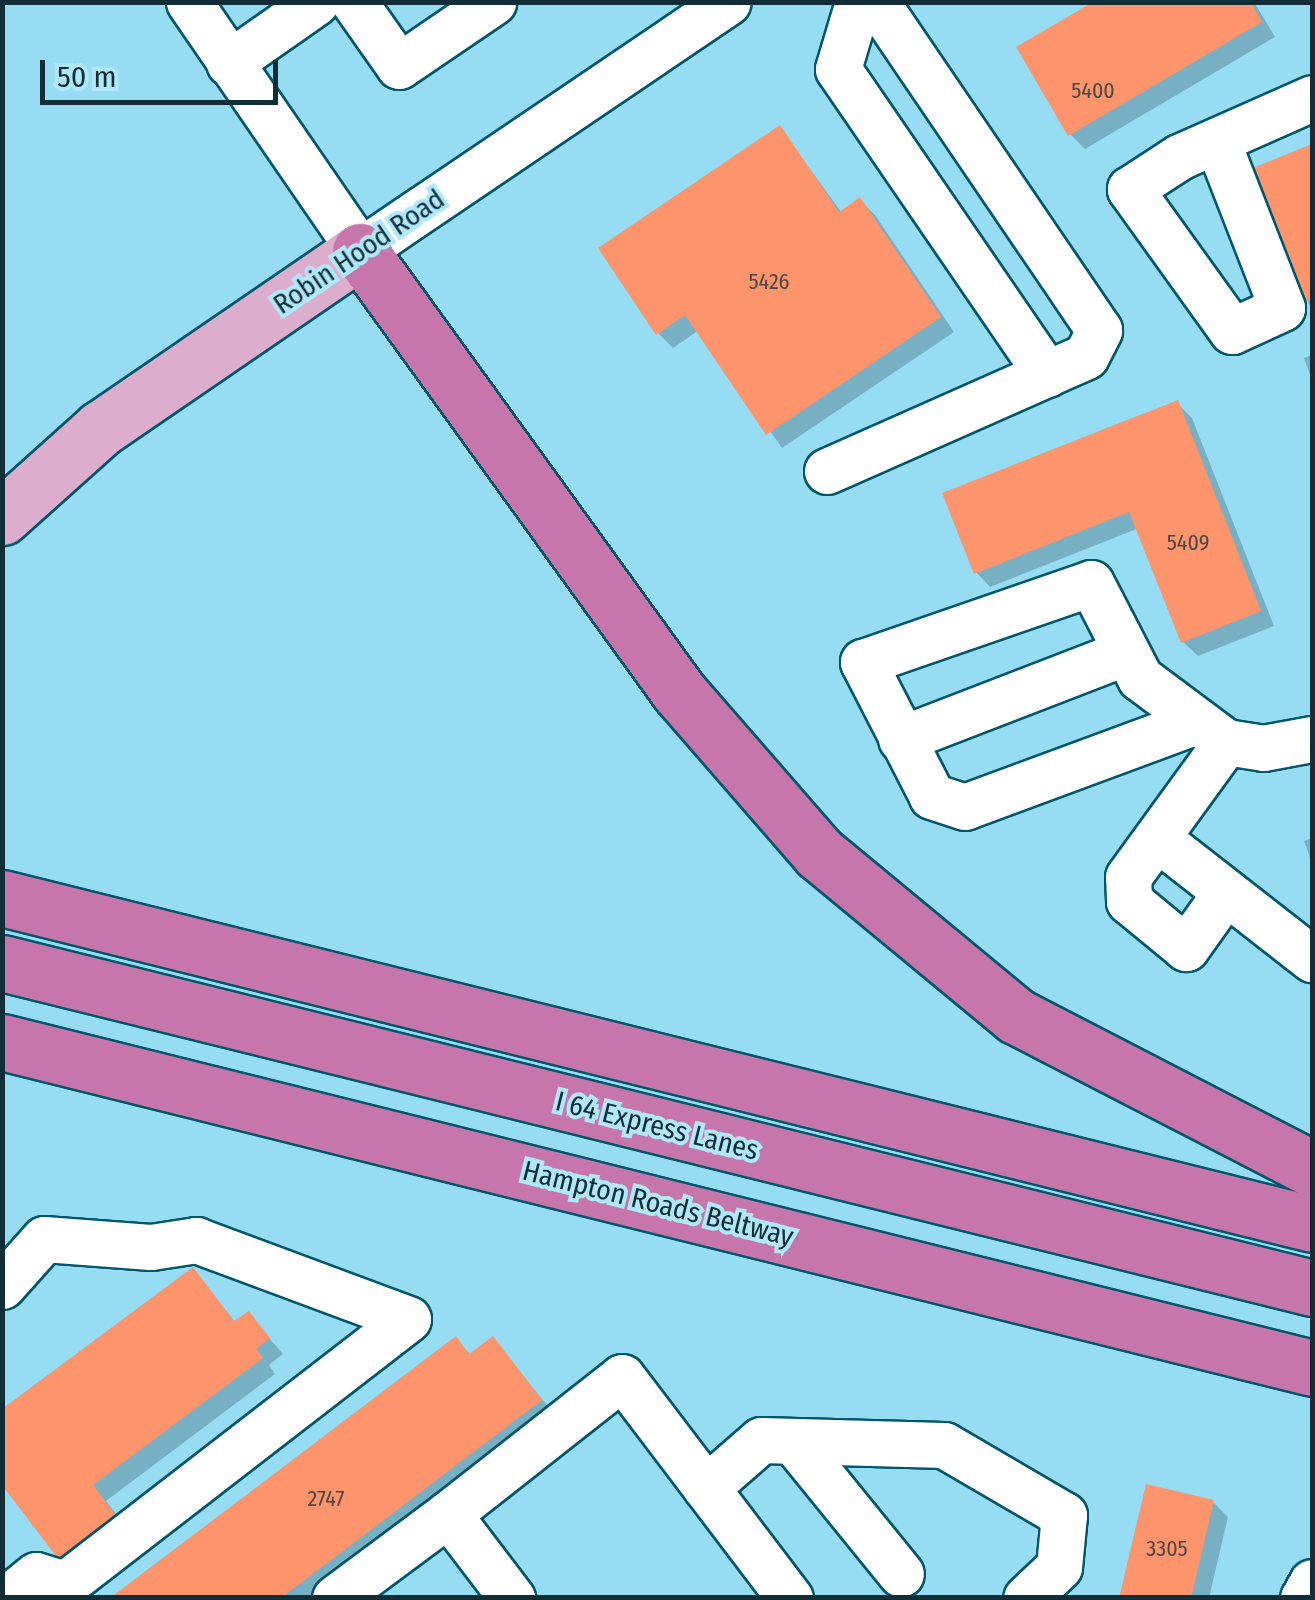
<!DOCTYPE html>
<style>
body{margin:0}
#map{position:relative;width:1315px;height:1600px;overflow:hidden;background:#96ddf4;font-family:"Fira Sans Condensed",sans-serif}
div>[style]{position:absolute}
.shadow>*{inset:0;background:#0003}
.building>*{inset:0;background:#fd946c}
.roads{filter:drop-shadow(2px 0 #00566b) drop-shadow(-2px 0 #00566b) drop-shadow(0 2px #00566b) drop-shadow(0 -2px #00566b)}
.minor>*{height:45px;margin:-22.5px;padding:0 22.5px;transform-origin:22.5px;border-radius:22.5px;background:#fff}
.major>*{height:55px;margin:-27.5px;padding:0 27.5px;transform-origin:27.5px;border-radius:27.5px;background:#ddadcd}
.highway>*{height:55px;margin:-27.5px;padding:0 27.5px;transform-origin:27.5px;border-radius:27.5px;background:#c776ab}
span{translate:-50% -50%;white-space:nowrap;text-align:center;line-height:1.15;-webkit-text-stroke:8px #b0e8fb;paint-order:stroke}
.number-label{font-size:22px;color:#4c4845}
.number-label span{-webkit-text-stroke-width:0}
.street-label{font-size:28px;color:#112e38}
.frame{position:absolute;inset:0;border:5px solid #112e38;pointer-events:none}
.scale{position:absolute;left:40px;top:60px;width:238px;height:45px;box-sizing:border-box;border:5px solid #112e38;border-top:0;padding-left:12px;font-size:30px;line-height:35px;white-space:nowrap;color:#112e38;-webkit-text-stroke:8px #b0e8fb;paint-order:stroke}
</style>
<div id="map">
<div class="shadow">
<div style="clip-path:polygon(1098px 2px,1254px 2px,1275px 37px,1085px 149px,1070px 134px)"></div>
<div style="clip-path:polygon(780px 128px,842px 213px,860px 201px,875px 215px,954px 332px,782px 448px,699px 330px,673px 348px,658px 333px)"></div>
<div style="clip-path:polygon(1312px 148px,1312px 311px,1251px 171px)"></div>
<div style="clip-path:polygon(1312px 355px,1312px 380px,1304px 358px)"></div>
<div style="clip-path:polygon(1177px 403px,1192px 418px,1274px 626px,1198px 656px,1183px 642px,1139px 528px,990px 587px,976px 572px)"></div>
<div style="clip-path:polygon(1312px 838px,1312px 863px,1304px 841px)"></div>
<div style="clip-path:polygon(193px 1270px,236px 1323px,248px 1314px,283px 1354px,269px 1365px,275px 1374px,106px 1501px,133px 1536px,2px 1481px)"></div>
<div style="clip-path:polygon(455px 1339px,471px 1355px,493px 1339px,555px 1415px,315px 1598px,115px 1598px)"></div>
<div style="clip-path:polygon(1213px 1502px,1228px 1517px,1209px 1598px,1121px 1598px)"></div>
</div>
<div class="building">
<div style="clip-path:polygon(1093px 2px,1251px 2px,1262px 22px,1068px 136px,1016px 47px)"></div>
<div style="clip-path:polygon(780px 125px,839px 212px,860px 197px,941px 317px,766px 435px,685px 315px,656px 335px,598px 248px)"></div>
<div style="clip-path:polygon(1312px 144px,1312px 299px,1301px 303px,1248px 170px)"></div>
<div style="clip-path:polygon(1178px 400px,1261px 611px,1181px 643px,1129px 512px,974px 574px,942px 493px)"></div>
<div style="clip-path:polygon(193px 1267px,234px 1321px,249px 1311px,270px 1338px,256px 1349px,263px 1358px,93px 1485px,120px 1521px,62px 1564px,2px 1485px,2px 1409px)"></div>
<div style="clip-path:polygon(456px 1336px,469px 1354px,493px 1336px,542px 1400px,281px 1598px,110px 1598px)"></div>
<div style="clip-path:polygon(1146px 1484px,1214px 1500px,1191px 1598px,1119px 1598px)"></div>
</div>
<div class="roads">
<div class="minor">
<div style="left:189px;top:2px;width:302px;rotate:55.5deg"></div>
<div style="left:360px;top:251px;width:444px;rotate:-34.1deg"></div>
<div style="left:354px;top:2px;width:78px;rotate:54.9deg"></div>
<div style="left:399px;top:66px;width:114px;rotate:-34.2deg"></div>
<div style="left:858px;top:2px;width:70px;rotate:106.6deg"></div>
<div style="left:838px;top:69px;width:370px;rotate:55.6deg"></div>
<div style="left:229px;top:63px;width:106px;rotate:-35deg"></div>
<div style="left:1217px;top:141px;width:179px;rotate:68.7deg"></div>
<div style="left:1282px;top:308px;width:55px;rotate:155.3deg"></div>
<div style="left:1232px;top:331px;width:175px;rotate:-125.7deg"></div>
<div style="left:1130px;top:189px;width:59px;rotate:-33.1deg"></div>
<div style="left:1179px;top:157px;width:145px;rotate:-23.9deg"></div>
<div style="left:827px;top:471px;width:283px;rotate:-23.9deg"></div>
<div style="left:1086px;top:356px;width:29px;rotate:-63deg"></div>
<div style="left:1099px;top:330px;width:397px;rotate:-124.2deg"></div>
<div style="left:1197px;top:721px;width:247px;rotate:159.7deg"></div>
<div style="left:965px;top:807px;width:35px;rotate:-162deg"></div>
<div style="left:932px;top:796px;width:151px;rotate:-117.2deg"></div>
<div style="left:863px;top:662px;width:241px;rotate:-19.1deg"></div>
<div style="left:1091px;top:583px;width:107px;rotate:62.7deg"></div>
<div style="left:1140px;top:678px;width:107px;rotate:36.7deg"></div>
<div style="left:1226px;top:742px;width:37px;rotate:9deg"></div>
<div style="left:1263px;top:748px;width:50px;rotate:-10.4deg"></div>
<div style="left:901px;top:739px;width:241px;rotate:-21.1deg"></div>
<div style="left:1157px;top:838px;width:197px;rotate:38deg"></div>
<div style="left:1226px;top:892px;width:69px;rotate:125.5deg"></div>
<div style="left:1186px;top:948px;width:74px;rotate:-140.5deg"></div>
<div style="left:1129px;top:901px;width:24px;rotate:-92deg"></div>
<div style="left:1128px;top:877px;width:167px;rotate:-54deg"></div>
<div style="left:2px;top:1286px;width:63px;rotate:-48.2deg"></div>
<div style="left:44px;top:1239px;width:107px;rotate:4.3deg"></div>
<div style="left:151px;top:1247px;width:46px;rotate:-8.8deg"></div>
<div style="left:196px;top:1240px;width:226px;rotate:20.4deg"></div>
<div style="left:408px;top:1319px;width:433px;rotate:142.3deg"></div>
<div style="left:65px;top:1584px;width:30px;rotate:-163deg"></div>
<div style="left:36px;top:1575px;width:36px;rotate:141deg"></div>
<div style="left:793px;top:1441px;width:171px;rotate:50.9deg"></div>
<div style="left:706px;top:1488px;width:73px;rotate:-41.1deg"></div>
<div style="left:761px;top:1440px;width:183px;rotate:1.6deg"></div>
<div style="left:944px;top:1445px;width:139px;rotate:30.3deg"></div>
<div style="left:1064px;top:1515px;width:52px;rotate:95.5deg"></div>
<div style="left:1059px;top:1567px;width:45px;rotate:136.8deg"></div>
<div style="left:448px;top:1514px;width:221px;rotate:-38.2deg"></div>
<div style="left:622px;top:1377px;width:278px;rotate:52.8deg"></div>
<div style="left:335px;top:1598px;width:141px;rotate:-36.6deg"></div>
<div style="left:448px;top:1514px;width:106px;rotate:52.7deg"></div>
<div style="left:1303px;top:1598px;width:18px;rotate:-61deg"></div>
</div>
<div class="major">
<div style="left:2px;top:517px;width:132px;rotate:-41.9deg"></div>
<div style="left:100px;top:429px;width:315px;rotate:-34.4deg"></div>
</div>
<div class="highway">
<div style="left:360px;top:251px;width:544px;rotate:54.12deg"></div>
<div style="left:679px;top:692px;width:213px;rotate:49deg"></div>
<div style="left:819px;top:853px;width:256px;rotate:39.6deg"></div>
<div style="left:1016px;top:1016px;width:333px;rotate:27.3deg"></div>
<div style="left:2px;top:898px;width:1350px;rotate:13.97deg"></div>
<div style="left:2px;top:963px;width:1350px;rotate:13.93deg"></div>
<div style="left:2px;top:1042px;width:1350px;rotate:13.97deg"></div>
</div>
</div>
<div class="number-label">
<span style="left:1093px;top:91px">5400</span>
<span style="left:769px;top:282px">5426</span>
<span style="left:1188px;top:543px">5409</span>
<span style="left:326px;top:1499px">2747</span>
<span style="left:1167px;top:1549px">3305</span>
</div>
<div class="street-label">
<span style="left:359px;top:252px;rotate:-34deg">Robin Hood Road</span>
<span style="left:657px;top:1126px;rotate:14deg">I 64 Express Lanes</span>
<span style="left:658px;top:1204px;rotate:14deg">Hampton Roads Beltway</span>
</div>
<div class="frame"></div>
<div class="scale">50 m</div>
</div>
